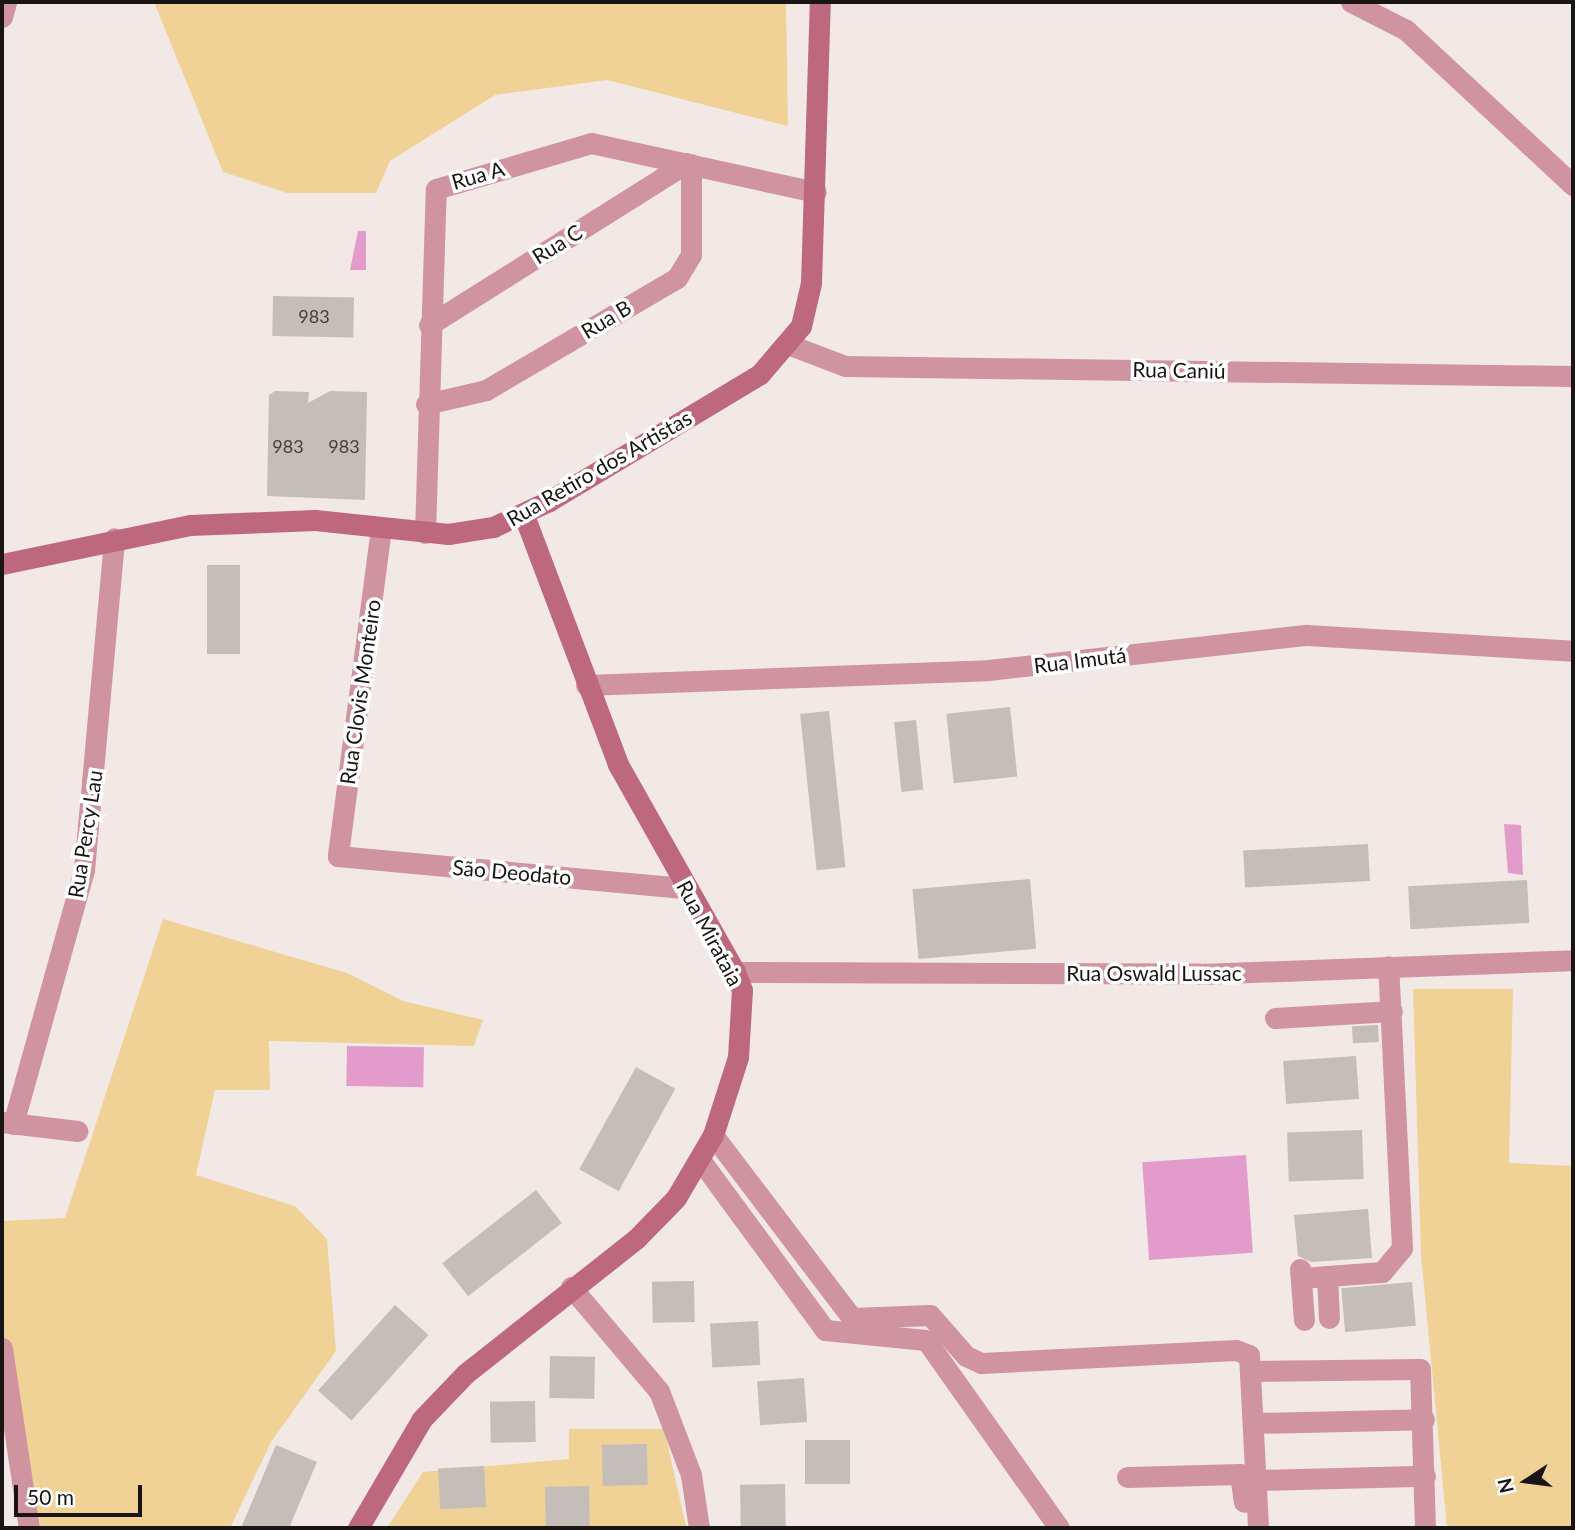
<!DOCTYPE html>
<meta charset="utf-8">
<style>
body{margin:0}
#map{position:relative;width:1575px;height:1530px;overflow:hidden;background:#f2e9e7;font-family:Lato,sans-serif}
div>[style]{position:absolute}
.green>*{inset:0;background:#f0d297}
.water>*{inset:0;background:#e29bcb;transform-origin:0 0}
.building>*{inset:0;background:#c4bdb8;transform-origin:0 0}
.street>*{height:21px;margin:-10.5px;padding:0 10.5px;transform-origin:10.5px;border-radius:10.5px;background:#d094a1}
.secondary>*{height:21px;margin:-10.5px;padding:0 10.5px;transform-origin:10.5px;border-radius:10.5px;background:#be687d}
span{translate:-50% -50%;white-space:nowrap;text-align:center;line-height:1.15;-webkit-text-stroke:7px #fff;paint-order:stroke}
.number-label{font-size:18px;color:#433f3d}
.number-label span{-webkit-text-stroke-width:0}
.street-label{font-size:21px;color:#181514}
.frame{position:absolute;inset:0;border:4px solid #181514;pointer-events:none}
.north{position:absolute;left:1491px;top:1446px;width:70px;height:70px;-webkit-text-stroke:5px #fff;paint-order:stroke;rotate:257deg;font-size:19px;font-weight:700;line-height:28px;text-align:center;color:#181514}
.north::after{content:'';display:block;margin:auto;width:24px;height:32px;background:#181514;clip-path:polygon(50% 0,100% 100%,50% 72%,0 100%)}
.scale{position:absolute;left:14px;top:1485px;width:128px;height:32px;box-sizing:border-box;border:4px solid #181514;border-top:0;padding-left:9px;font-size:21px;line-height:24px;white-space:nowrap;color:#181514;-webkit-text-stroke:5px #fff;paint-order:stroke}
</style>
<div id="map">
<div class="green">
<div style="clip-path:polygon(154px 2px,786px 2px,788px 126px,607px 80px,495px 95px,390px 161px,376px 193px,287px 193px,223px 172px)"></div>
<div style="clip-path:polygon(163px 919px,347px 973px,403px 1001px,483px 1020px,474px 1046px,269px 1041px,270px 1090px,215px 1090px,196px 1175px,295px 1206px,327px 1239px,336px 1351px,271px 1442px,230px 1528px,34px 1528px,2px 1325px,2px 1221px,65px 1218px)"></div>
<div style="clip-path:polygon(1413px 989px,1513px 989px,1509px 1163px,1573px 1166px,1573px 1528px,1447px 1528px,1421px 1255px)"></div>
<div style="clip-path:polygon(569px 1429px,664px 1429px,686px 1526px,387px 1528px,423px 1472px,569px 1459px)"></div>
</div>
<div class="water">
<div style="clip-path:polygon(358px 231px,366px 231px,366px 270px,350px 270px)"></div>
<div style="clip-path:polygon(1504px 824px,1521px 825px,1523px 875px,1508px 873px)"></div>
<div style="left:347px;top:1046px;width:77px;height:40px;rotate:1deg"></div>
<div style="left:1246px;top:1155px;width:98px;height:104px;rotate:86deg"></div>
</div>
<div class="building">
<div style="left:273px;top:296px;width:81px;height:40px;rotate:1deg"></div>
<div style="clip-path:polygon(275px 391px,309px 392px,308px 403px,330px 391px,367px 392px,365px 500px,267px 496px,269px 395px)"></div>
<div style="left:207px;top:565px;width:33px;height:89px"></div>
<div style="left:1010px;top:707px;width:70px;height:64px;rotate:84deg"></div>
<div style="left:829px;top:711px;width:157px;height:29px;rotate:84deg"></div>
<div style="left:916px;top:720px;width:70px;height:22px;rotate:84deg"></div>
<div style="left:1368px;top:844px;width:37px;height:125px;rotate:87deg"></div>
<div style="left:1030px;top:879px;width:70px;height:118px;rotate:85deg"></div>
<div style="left:1527px;top:880px;width:43px;height:119px;rotate:87deg"></div>
<div style="left:1378px;top:1025px;width:17px;height:26px;rotate:87deg"></div>
<div style="left:1356px;top:1056px;width:43px;height:73px;rotate:86deg"></div>
<div style="left:636px;top:1067px;width:45px;height:117px;rotate:29deg"></div>
<div style="left:1362px;top:1130px;width:49px;height:75px;rotate:88deg"></div>
<div style="left:536px;top:1190px;width:42px;height:119px;rotate:52deg"></div>
<div style="clip-path:polygon(1368px 1209px,1372px 1258px,1311px 1262px,1298px 1256px,1294px 1215px)"></div>
<div style="left:694px;top:1281px;width:41px;height:42px;rotate:89deg"></div>
<div style="left:1412px;top:1282px;width:44px;height:71px;rotate:85deg"></div>
<div style="left:395px;top:1305px;width:45px;height:115px;rotate:42deg"></div>
<div style="left:758px;top:1321px;width:44px;height:48px;rotate:87deg"></div>
<div style="left:550px;top:1356px;width:45px;height:42px;rotate:1deg"></div>
<div style="left:804px;top:1378px;width:44px;height:47px;rotate:86deg"></div>
<div style="left:535px;top:1401px;width:41px;height:45px;rotate:89deg"></div>
<div style="left:805px;top:1440px;width:45px;height:44px"></div>
<div style="left:647px;top:1444px;width:41px;height:45px;rotate:89deg"></div>
<div style="clip-path:polygon(276px 1445px,317px 1462px,289px 1528px,241px 1528px)"></div>
<div style="left:484px;top:1466px;width:41px;height:46px;rotate:87deg"></div>
<div style="left:785px;top:1484px;width:44px;height:45px;rotate:89deg"></div>
<div style="left:589px;top:1486px;width:42px;height:44px;rotate:89deg"></div>
</div>
<div class="street">
<div style="left:1351px;top:2px;width:62px;rotate:27deg"></div>
<div style="left:1406px;top:30px;width:228px;rotate:42.9deg"></div>
<div style="left:2px;top:17px;width:16px;rotate:-75deg"></div>
<div style="left:429px;top:325px;width:304px;rotate:-32.2deg"></div>
<div style="left:790px;top:345px;width:59px;rotate:20.9deg"></div>
<div style="left:845px;top:366px;width:728px;rotate:0.79deg"></div>
<div style="left:426px;top:404px;width:62px;rotate:-13.1deg"></div>
<div style="left:486px;top:390px;width:221px;rotate:-30.4deg"></div>
<div style="left:677px;top:278px;width:27px;rotate:-59deg"></div>
<div style="left:691px;top:255px;width:91px;rotate:-90deg"></div>
<div style="left:381px;top:528px;width:331px;rotate:97.5deg"></div>
<div style="left:338px;top:856px;width:349px;rotate:5.3deg"></div>
<div style="left:425px;top:533px;width:344px;rotate:-88.2deg"></div>
<div style="left:436px;top:189px;width:162px;rotate:-16.5deg"></div>
<div style="left:591px;top:143px;width:230px;rotate:12.3deg"></div>
<div style="left:586px;top:685px;width:402px;rotate:-2.1deg"></div>
<div style="left:988px;top:670px;width:321px;rotate:-6.3deg"></div>
<div style="left:1307px;top:635px;width:266px;rotate:3.4deg"></div>
<div style="left:735px;top:972px;width:464px;rotate:0.2deg"></div>
<div style="left:1199px;top:974px;width:374px;rotate:-2.1deg"></div>
<div style="left:1275px;top:1018px;width:117px;rotate:-3.4deg"></div>
<div style="left:2px;top:1122px;width:76px;rotate:6.8deg"></div>
<div style="left:13px;top:1124px;width:264px;rotate:-74.4deg"></div>
<div style="left:84px;top:870px;width:333px;rotate:-84.8deg"></div>
<div style="left:713px;top:1135px;width:230px;rotate:52.8deg"></div>
<div style="left:852px;top:1318px;width:78px;rotate:-2.2deg"></div>
<div style="left:930px;top:1315px;width:55px;rotate:48.7deg"></div>
<div style="left:966px;top:1356px;width:17px;rotate:25deg"></div>
<div style="left:981px;top:1363px;width:255px;rotate:-2.9deg"></div>
<div style="left:1236px;top:1350px;width:14px;rotate:21deg"></div>
<div style="left:1249px;top:1355px;width:173px;rotate:87deg"></div>
<div style="left:701px;top:1161px;width:210px;rotate:53.7deg"></div>
<div style="left:825px;top:1330px;width:101px;rotate:5.7deg"></div>
<div style="left:926px;top:1340px;width:230px;rotate:54.7deg"></div>
<div style="left:1300px;top:1269px;width:51px;rotate:85.5deg"></div>
<div style="left:1327px;top:1276px;width:42px;rotate:87.3deg"></div>
<div style="left:1301px;top:1278px;width:81px;rotate:-4.2deg"></div>
<div style="left:1382px;top:1272px;width:31px;rotate:-50deg"></div>
<div style="left:1402px;top:1248px;width:282px;rotate:-92.8deg"></div>
<div style="left:571px;top:1287px;width:136px;rotate:49.8deg"></div>
<div style="left:659px;top:1391px;width:90px;rotate:69.1deg"></div>
<div style="left:691px;top:1475px;width:54px;rotate:81.4deg"></div>
<div style="left:2px;top:1348px;width:182px;rotate:81.5deg"></div>
<div style="left:1251px;top:1371px;width:169px;rotate:-0.7deg"></div>
<div style="left:1420px;top:1369px;width:159px;rotate:88.2deg"></div>
<div style="left:1254px;top:1423px;width:170px;rotate:-1.3deg"></div>
<div style="left:1127px;top:1477px;width:113px;rotate:-1.5deg"></div>
<div style="left:1240px;top:1474px;width:28px;rotate:82deg"></div>
<div style="left:1256px;top:1480px;width:169px;rotate:-1.4deg"></div>
</div>
<div class="secondary">
<div style="left:2px;top:564px;width:192px;rotate:-11.7deg"></div>
<div style="left:190px;top:525px;width:125px;rotate:-2.3deg"></div>
<div style="left:315px;top:520px;width:134px;rotate:6deg"></div>
<div style="left:448px;top:534px;width:46px;rotate:-8.8deg"></div>
<div style="left:493px;top:527px;width:62px;rotate:-24.9deg"></div>
<div style="left:549px;top:501px;width:246px;rotate:-31deg"></div>
<div style="left:760px;top:374px;width:63px;rotate:-49.5deg"></div>
<div style="left:801px;top:326px;width:44px;rotate:-76.9deg"></div>
<div style="left:811px;top:283px;width:281px;rotate:-88.2deg"></div>
<div style="left:358px;top:1528px;width:126px;rotate:-59.6deg"></div>
<div style="left:422px;top:1419px;width:62px;rotate:-46.3deg"></div>
<div style="left:465px;top:1374px;width:219px;rotate:-38.3deg"></div>
<div style="left:637px;top:1238px;width:56px;rotate:-45.7deg"></div>
<div style="left:676px;top:1198px;width:73px;rotate:-59.6deg"></div>
<div style="left:713px;top:1135px;width:82px;rotate:-72.2deg"></div>
<div style="left:738px;top:1057px;width:67px;rotate:-86.6deg"></div>
<div style="left:742px;top:990px;width:19px;rotate:-111deg"></div>
<div style="left:735px;top:972px;width:239px;rotate:-119.4deg"></div>
<div style="left:618px;top:764px;width:266px;rotate:-110.7deg"></div>
</div>
<div class="number-label">
<span style="left:314px;top:316px">983</span>
<span style="left:288px;top:446px">983</span>
<span style="left:344px;top:446px">983</span>
</div>
<div class="street-label">
<span style="left:478px;top:175px;rotate:-16deg">Rua A</span>
<span style="left:557px;top:244px;rotate:-32deg">Rua C</span>
<span style="left:606px;top:319px;rotate:-31deg">Rua B</span>
<span style="left:1179px;top:370px;rotate:1deg">Rua Caniú</span>
<span style="left:599px;top:468px;rotate:-30deg">Rua Retiro dos Artistas</span>
<span style="left:1080px;top:660px;rotate:-7deg">Rua Imutá</span>
<span style="left:360px;top:692px;rotate:-82deg">Rua Clovis Monteiro</span>
<span style="left:85px;top:834px;rotate:-81deg">Rua Percy Lau</span>
<span style="left:512px;top:872px;rotate:5deg">São Deodato</span>
<span style="left:710px;top:933px;rotate:62deg">Rua Mirataia</span>
<span style="left:1154px;top:973px">Rua Oswald Lussac</span>
</div>
<div class="frame"></div>
<div class="north">N</div>
<div class="scale">50 m</div>
</div>
